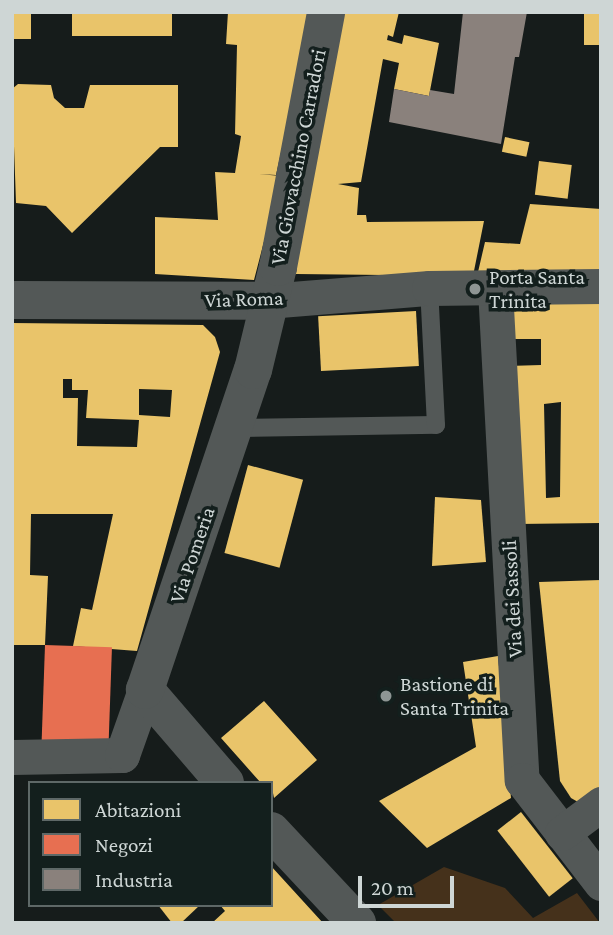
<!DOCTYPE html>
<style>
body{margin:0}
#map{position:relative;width:613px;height:935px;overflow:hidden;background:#161c1b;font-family:"Crimson Pro",serif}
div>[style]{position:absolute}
.green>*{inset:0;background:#45311b}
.homes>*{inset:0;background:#e9c46a;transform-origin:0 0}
.shops>*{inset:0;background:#e76f51;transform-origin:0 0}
.industry>*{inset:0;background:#8a817c}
.lane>*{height:18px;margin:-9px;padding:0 9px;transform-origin:9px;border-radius:9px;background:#535857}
.street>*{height:35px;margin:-17.5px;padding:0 17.5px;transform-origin:17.5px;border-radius:17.5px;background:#535857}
.secondary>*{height:38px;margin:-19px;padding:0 19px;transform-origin:19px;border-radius:19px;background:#535857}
.dots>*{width:19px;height:19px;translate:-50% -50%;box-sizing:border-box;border:4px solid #131f1d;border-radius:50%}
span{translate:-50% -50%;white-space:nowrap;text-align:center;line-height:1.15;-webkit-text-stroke:7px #131f1d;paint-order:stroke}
.street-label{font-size:21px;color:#ced6d5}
.poi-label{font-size:21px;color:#ced6d5}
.left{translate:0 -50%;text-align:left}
.frame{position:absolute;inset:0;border:14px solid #ced6d5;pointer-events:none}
.legend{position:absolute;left:28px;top:781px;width:245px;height:126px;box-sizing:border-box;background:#131f1d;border:2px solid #5e6867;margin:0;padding:9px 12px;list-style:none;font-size:21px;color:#ced6d5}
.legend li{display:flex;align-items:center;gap:14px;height:35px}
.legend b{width:35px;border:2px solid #5e6867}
.scale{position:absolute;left:358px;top:876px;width:96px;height:32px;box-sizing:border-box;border:4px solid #ced6d5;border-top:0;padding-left:9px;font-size:21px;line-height:24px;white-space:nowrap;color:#ced6d5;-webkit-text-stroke:5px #131f1d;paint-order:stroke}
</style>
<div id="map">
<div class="green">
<div style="clip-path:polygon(444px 867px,505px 888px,533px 918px,577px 893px,600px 923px,396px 923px,378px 905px)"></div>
</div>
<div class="homes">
<div style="left:12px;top:12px;width:19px;height:27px"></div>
<div style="left:72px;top:12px;width:100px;height:24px"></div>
<div style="clip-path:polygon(228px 12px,312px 12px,276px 175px,259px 174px,281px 176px,254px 280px,155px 274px,155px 217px,218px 220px,215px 172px,235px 173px,241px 136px,235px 134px,237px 45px,226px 44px)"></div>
<div style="clip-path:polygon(343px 12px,399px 12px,393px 37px,388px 35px,387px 40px,402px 44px,404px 35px,439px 43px,429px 96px,394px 89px,399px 63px,383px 59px,361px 182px,338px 184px,359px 188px,357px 215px,366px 215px,367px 222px,484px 221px,473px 276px,296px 274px,306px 173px)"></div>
<div style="left:584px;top:14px;width:17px;height:31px"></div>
<div style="clip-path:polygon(18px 84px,51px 85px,54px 98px,65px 108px,84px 108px,90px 85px,178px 85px,178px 147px,160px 147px,72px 233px,46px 206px,16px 203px,12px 89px)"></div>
<div style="left:505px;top:137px;width:25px;height:15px;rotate:12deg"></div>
<div style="left:539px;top:161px;width:33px;height:34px;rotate:7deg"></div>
<div style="clip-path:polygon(530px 204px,601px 209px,601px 276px,478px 272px,485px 242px,520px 244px)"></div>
<div style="clip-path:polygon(evenodd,601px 302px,601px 523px,517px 524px,505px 366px,541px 365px,541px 339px,505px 339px,504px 303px,601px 302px,561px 402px,560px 497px,546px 498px,544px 404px,561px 402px)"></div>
<div style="left:416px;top:311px;width:55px;height:98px;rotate:87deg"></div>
<div style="clip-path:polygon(evenodd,12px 323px,203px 325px,215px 337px,220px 352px,137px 651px,73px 646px,81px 608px,92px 610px,113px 514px,31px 514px,30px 575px,48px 576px,45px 645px,12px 645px,12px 323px,63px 379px,72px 379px,72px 390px,88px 390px,86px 418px,139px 420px,137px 447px,77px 446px,78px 398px,63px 398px,63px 379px,12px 323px,139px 389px,172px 390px,170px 417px,139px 415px,139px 389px)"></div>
<div style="left:248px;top:465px;width:57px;height:91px;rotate:15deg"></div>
<div style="clip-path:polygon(435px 497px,481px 500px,486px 562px,432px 566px)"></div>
<div style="clip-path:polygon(601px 580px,601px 794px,585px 806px,571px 798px,560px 781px,539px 582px)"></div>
<div style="clip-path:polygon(498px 656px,511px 798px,427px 848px,379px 801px,476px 747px,463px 662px)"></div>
<div style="clip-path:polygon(264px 701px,317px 760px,274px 798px,271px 783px,261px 783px,221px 738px)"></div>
<div style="left:521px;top:812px;width:84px;height:30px;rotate:52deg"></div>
<div style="clip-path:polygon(271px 866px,323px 923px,212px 923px,225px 911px,220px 905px,271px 905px)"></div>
<div style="clip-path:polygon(158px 905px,200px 905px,181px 923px,172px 923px)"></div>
</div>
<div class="shops">
<div style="left:45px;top:645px;width:67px;height:95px;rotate:2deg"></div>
</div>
<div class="industry">
<div style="clip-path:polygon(463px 12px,527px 12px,519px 57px,515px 57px,501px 144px,389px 122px,394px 89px,429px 96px,430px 90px,454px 94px)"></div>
</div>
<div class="lane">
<div style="left:237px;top:428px;width:199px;rotate:-0.9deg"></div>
<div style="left:436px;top:425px;width:137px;rotate:-92.9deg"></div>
</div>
<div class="street">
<div style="left:495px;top:289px;width:492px;rotate:86.9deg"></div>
<div style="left:522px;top:780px;width:130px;rotate:52.5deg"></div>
<div style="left:267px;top:301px;width:163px;rotate:-4.6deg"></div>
<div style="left:429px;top:288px;width:172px;rotate:-0.7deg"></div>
<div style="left:12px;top:757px;width:110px;rotate:-1deg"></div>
<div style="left:122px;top:755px;width:69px;rotate:-70.5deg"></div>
<div style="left:562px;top:833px;width:49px;rotate:-36.6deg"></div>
</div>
<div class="secondary">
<div style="left:12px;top:300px;width:255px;rotate:0.2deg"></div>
<div style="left:225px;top:783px;width:123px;rotate:-130.7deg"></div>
<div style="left:145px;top:690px;width:338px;rotate:-71.4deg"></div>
<div style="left:253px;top:370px;width:106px;rotate:-76.4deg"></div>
<div style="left:278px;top:267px;width:259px;rotate:-79.3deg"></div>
<div style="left:271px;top:831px;width:126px;rotate:46.9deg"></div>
</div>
<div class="dots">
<div style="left:475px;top:289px;background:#8e9594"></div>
<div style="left:386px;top:696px;background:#8e9594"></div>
</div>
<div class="street-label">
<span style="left:298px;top:157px;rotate:-79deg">Via Giovacchino Carradori</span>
<span style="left:244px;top:299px;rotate:-2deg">Via Roma</span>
<span style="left:192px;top:555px;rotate:-71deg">Via Pomeria</span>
<span style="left:512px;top:599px;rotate:-93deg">Via dei Sassoli</span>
</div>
<div class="poi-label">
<span class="left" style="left:489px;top:289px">Porta Santa<br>Trinita</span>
<span class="left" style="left:400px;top:696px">Bastione di<br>Santa Trinita</span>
</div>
<div class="frame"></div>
<ul class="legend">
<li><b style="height:19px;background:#e9c46a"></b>Abitazioni</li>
<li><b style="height:19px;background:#e76f51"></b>Negozi</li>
<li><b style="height:19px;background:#8a817c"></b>Industria</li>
</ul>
<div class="scale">20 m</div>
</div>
